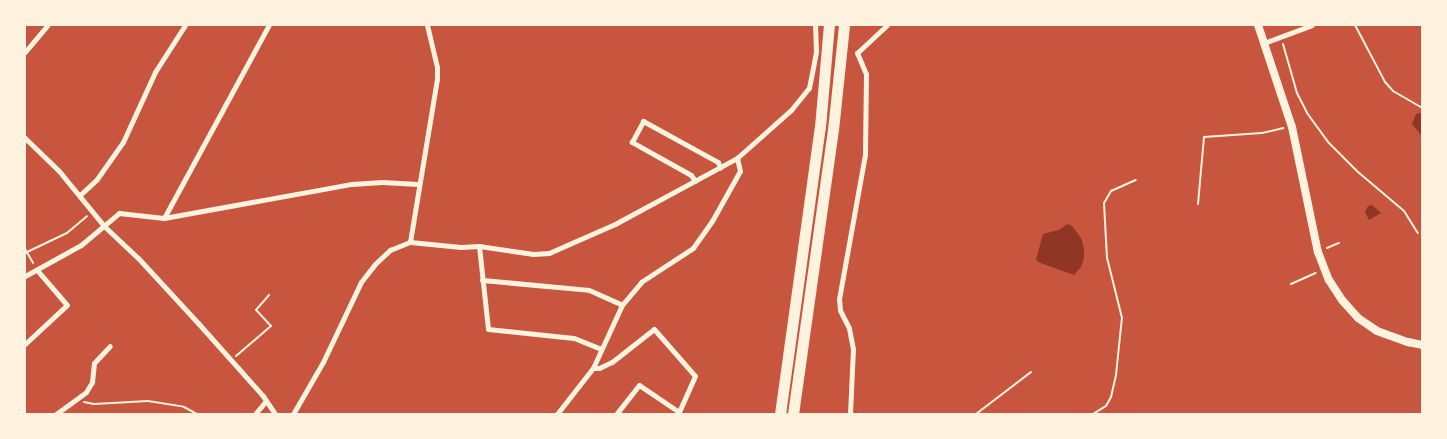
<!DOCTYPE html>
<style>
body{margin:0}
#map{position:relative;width:1447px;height:439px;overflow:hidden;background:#c8553d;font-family:Cabin,sans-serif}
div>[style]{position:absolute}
.water>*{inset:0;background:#8f3625}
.path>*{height:2px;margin:-1px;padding:0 1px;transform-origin:1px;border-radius:1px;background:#fff3e0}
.minor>*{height:5px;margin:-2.5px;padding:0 2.5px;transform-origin:2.5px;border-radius:2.5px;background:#fff3e0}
.tertiary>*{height:8px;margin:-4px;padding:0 4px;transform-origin:4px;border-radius:4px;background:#fff3e0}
.motorway>*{height:11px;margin:-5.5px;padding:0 5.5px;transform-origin:5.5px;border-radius:5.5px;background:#fff3e0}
span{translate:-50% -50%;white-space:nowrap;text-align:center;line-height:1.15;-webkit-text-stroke:4.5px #fff3e0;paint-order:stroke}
.frame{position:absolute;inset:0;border:26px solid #fff3e0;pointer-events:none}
</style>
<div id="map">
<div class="water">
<div style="clip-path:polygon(1420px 113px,1422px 114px,1422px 136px,1412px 124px,1416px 114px)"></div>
<div style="clip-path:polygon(1372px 205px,1381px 213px,1369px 220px,1365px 212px,1368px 206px)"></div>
<div style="clip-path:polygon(1067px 224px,1072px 226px,1081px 238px,1084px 249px,1084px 258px,1081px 267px,1074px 275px,1038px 262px,1036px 260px,1043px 234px,1059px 230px)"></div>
</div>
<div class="path">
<div style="left:1355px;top:25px;width:64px;rotate:62.2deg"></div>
<div style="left:1385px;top:82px;width:12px;rotate:48deg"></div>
<div style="left:1393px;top:91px;width:34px;rotate:30deg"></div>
<div style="left:1283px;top:44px;width:51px;rotate:74.1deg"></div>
<div style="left:1297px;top:93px;width:22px;rotate:63deg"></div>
<div style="left:1307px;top:113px;width:37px;rotate:54deg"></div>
<div style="left:1329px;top:143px;width:41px;rotate:45deg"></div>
<div style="left:1358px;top:172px;width:60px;rotate:40.3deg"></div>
<div style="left:1404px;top:211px;width:26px;rotate:58deg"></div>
<div style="left:1198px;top:204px;width:67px;rotate:-84.9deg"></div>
<div style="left:1204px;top:137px;width:58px;rotate:-3.9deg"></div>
<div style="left:1262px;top:133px;width:22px;rotate:-13deg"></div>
<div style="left:1327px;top:248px;width:13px;rotate:-23deg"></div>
<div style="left:25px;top:249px;width:16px;rotate:60deg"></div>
<div style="left:25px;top:253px;width:47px;rotate:-25.5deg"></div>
<div style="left:67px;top:233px;width:26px;rotate:-40deg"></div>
<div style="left:1291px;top:284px;width:27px;rotate:-24deg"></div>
<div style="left:236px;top:356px;width:46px;rotate:-40.6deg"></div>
<div style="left:271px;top:326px;width:22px;rotate:-133deg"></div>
<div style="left:256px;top:310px;width:20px;rotate:-49deg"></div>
<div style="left:84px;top:402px;width:10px;rotate:11deg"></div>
<div style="left:94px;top:404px;width:54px;rotate:-3.2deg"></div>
<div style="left:148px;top:401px;width:36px;rotate:9deg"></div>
<div style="left:184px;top:407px;width:15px;rotate:28deg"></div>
<div style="left:976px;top:414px;width:69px;rotate:-37.4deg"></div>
<div style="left:1093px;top:414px;width:15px;rotate:-32deg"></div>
<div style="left:1106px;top:406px;width:10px;rotate:-61deg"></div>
<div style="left:1111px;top:397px;width:23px;rotate:-77deg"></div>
<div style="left:1116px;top:375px;width:48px;rotate:-84.1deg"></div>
<div style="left:1121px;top:327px;width:9px;rotate:-84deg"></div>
<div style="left:1122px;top:318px;width:62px;rotate:-104deg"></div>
<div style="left:1107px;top:258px;width:55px;rotate:-93.1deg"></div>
<div style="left:1104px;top:203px;width:14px;rotate:-60deg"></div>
<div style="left:1111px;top:191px;width:27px;rotate:-24deg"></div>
</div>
<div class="minor">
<div style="left:1264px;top:43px;width:51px;rotate:-20.6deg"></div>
<div style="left:25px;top:52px;width:35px;rotate:-50deg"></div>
<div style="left:25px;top:138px;width:47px;rotate:44.1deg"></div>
<div style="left:59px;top:171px;width:71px;rotate:50.7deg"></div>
<div style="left:104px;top:226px;width:48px;rotate:43.3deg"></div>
<div style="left:139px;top:259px;width:87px;rotate:47.3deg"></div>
<div style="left:198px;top:323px;width:98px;rotate:48.3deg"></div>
<div style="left:263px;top:396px;width:22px;rotate:56deg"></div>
<div style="left:695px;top:181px;width:7px;rotate:-124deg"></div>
<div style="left:691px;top:175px;width:68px;rotate:-150.8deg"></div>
<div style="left:632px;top:142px;width:24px;rotate:-62deg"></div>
<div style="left:643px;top:121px;width:85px;rotate:28.7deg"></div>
<div style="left:718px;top:162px;width:6px;rotate:72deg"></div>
<div style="left:80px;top:195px;width:23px;rotate:-43deg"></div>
<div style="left:97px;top:179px;width:45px;rotate:-54.9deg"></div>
<div style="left:123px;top:142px;width:77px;rotate:-65.4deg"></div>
<div style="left:155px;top:72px;width:56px;rotate:-57.4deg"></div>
<div style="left:164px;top:218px;width:220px;rotate:-61.5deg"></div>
<div style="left:410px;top:242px;width:165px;rotate:-80.6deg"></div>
<div style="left:437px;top:79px;width:12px;rotate:-90deg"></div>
<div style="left:437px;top:67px;width:43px;rotate:-103.4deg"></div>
<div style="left:479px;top:246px;width:83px;rotate:83.8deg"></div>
<div style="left:488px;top:329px;width:86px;rotate:6deg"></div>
<div style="left:574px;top:338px;width:29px;rotate:22deg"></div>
<div style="left:25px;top:276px;width:64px;rotate:-29deg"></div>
<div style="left:81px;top:245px;width:50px;rotate:-40.1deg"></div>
<div style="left:119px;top:213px;width:45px;rotate:6.3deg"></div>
<div style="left:164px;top:218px;width:191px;rotate:-10.3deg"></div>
<div style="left:352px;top:184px;width:30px;rotate:-4deg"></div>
<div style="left:382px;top:182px;width:36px;rotate:3deg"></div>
<div style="left:482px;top:280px;width:107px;rotate:5.3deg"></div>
<div style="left:589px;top:290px;width:36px;rotate:24deg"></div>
<div style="left:25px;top:344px;width:57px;rotate:-42.9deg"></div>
<div style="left:67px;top:305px;width:46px;rotate:-130.6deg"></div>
<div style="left:593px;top:368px;width:6px"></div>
<div style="left:599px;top:368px;width:14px;rotate:-25deg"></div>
<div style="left:612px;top:362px;width:53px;rotate:-38.2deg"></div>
<div style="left:654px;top:329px;width:62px;rotate:48.9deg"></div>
<div style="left:695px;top:376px;width:39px;rotate:114deg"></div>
<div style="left:679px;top:412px;width:48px;rotate:-146deg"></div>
<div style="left:639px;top:385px;width:37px;rotate:128deg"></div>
<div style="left:56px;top:414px;width:37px;rotate:-36deg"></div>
<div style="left:86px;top:392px;width:12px;rotate:-59deg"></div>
<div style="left:92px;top:382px;width:19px;rotate:-84deg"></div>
<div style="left:94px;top:363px;width:23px;rotate:-47deg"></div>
<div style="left:255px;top:414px;width:17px;rotate:-50deg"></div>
<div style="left:293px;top:414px;width:60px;rotate:-60deg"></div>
<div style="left:323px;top:362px;width:89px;rotate:-64.6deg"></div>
<div style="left:361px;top:282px;width:23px;rotate:-52deg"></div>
<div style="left:375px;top:264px;width:21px;rotate:-43deg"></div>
<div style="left:390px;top:250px;width:22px;rotate:-22deg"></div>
<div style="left:410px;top:242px;width:51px;rotate:5.6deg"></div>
<div style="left:461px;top:247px;width:18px;rotate:-3deg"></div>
<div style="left:479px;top:246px;width:55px;rotate:8.4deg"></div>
<div style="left:533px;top:254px;width:16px;rotate:-4deg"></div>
<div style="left:549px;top:253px;width:72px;rotate:-23.7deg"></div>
<div style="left:615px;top:224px;width:139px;rotate:-28.4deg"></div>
<div style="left:737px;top:158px;width:72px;rotate:-41.6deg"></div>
<div style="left:791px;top:110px;width:28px;rotate:-51deg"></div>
<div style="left:809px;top:88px;width:37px;rotate:-79deg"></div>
<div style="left:816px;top:52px;width:27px;rotate:-92deg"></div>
<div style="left:557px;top:414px;width:58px;rotate:-52deg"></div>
<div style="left:593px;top:368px;width:69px;rotate:-65.3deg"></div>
<div style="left:622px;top:305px;width:30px;rotate:-50deg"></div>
<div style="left:641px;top:282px;width:62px;rotate:-33.2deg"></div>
<div style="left:693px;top:248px;width:33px;rotate:-55deg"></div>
<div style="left:712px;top:221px;width:57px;rotate:-60.8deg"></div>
<div style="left:740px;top:171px;width:13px;rotate:-103deg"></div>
<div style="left:850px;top:414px;width:65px;rotate:-87.4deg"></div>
<div style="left:853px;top:349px;width:21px;rotate:-101deg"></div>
<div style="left:849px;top:328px;width:20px;rotate:-117deg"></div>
<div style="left:840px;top:310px;width:11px;rotate:-95deg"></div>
<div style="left:839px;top:299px;width:146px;rotate:-79.8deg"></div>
<div style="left:865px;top:155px;width:81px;rotate:-89.3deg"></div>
<div style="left:866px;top:74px;width:23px;rotate:-113deg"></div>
<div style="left:857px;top:53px;width:41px;rotate:-43deg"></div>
</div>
<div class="tertiary">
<div style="left:1258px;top:25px;width:108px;rotate:71.6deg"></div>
<div style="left:1292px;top:127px;width:128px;rotate:78.3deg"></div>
<div style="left:1318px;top:252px;width:30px;rotate:69deg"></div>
<div style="left:1329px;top:280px;width:24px;rotate:57deg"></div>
<div style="left:1342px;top:300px;width:24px;rotate:48deg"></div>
<div style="left:1358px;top:318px;width:23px;rotate:34deg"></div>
<div style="left:1377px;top:331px;width:33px;rotate:20deg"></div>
<div style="left:1408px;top:342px;width:14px;rotate:12deg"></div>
</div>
<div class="motorway">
<div style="left:780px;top:414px;width:290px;rotate:-82.1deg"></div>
<div style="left:820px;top:127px;width:102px;rotate:-85deg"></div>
<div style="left:793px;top:414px;width:287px;rotate:-82deg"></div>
<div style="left:833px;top:130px;width:106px;rotate:-84deg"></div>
</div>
<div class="frame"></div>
</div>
